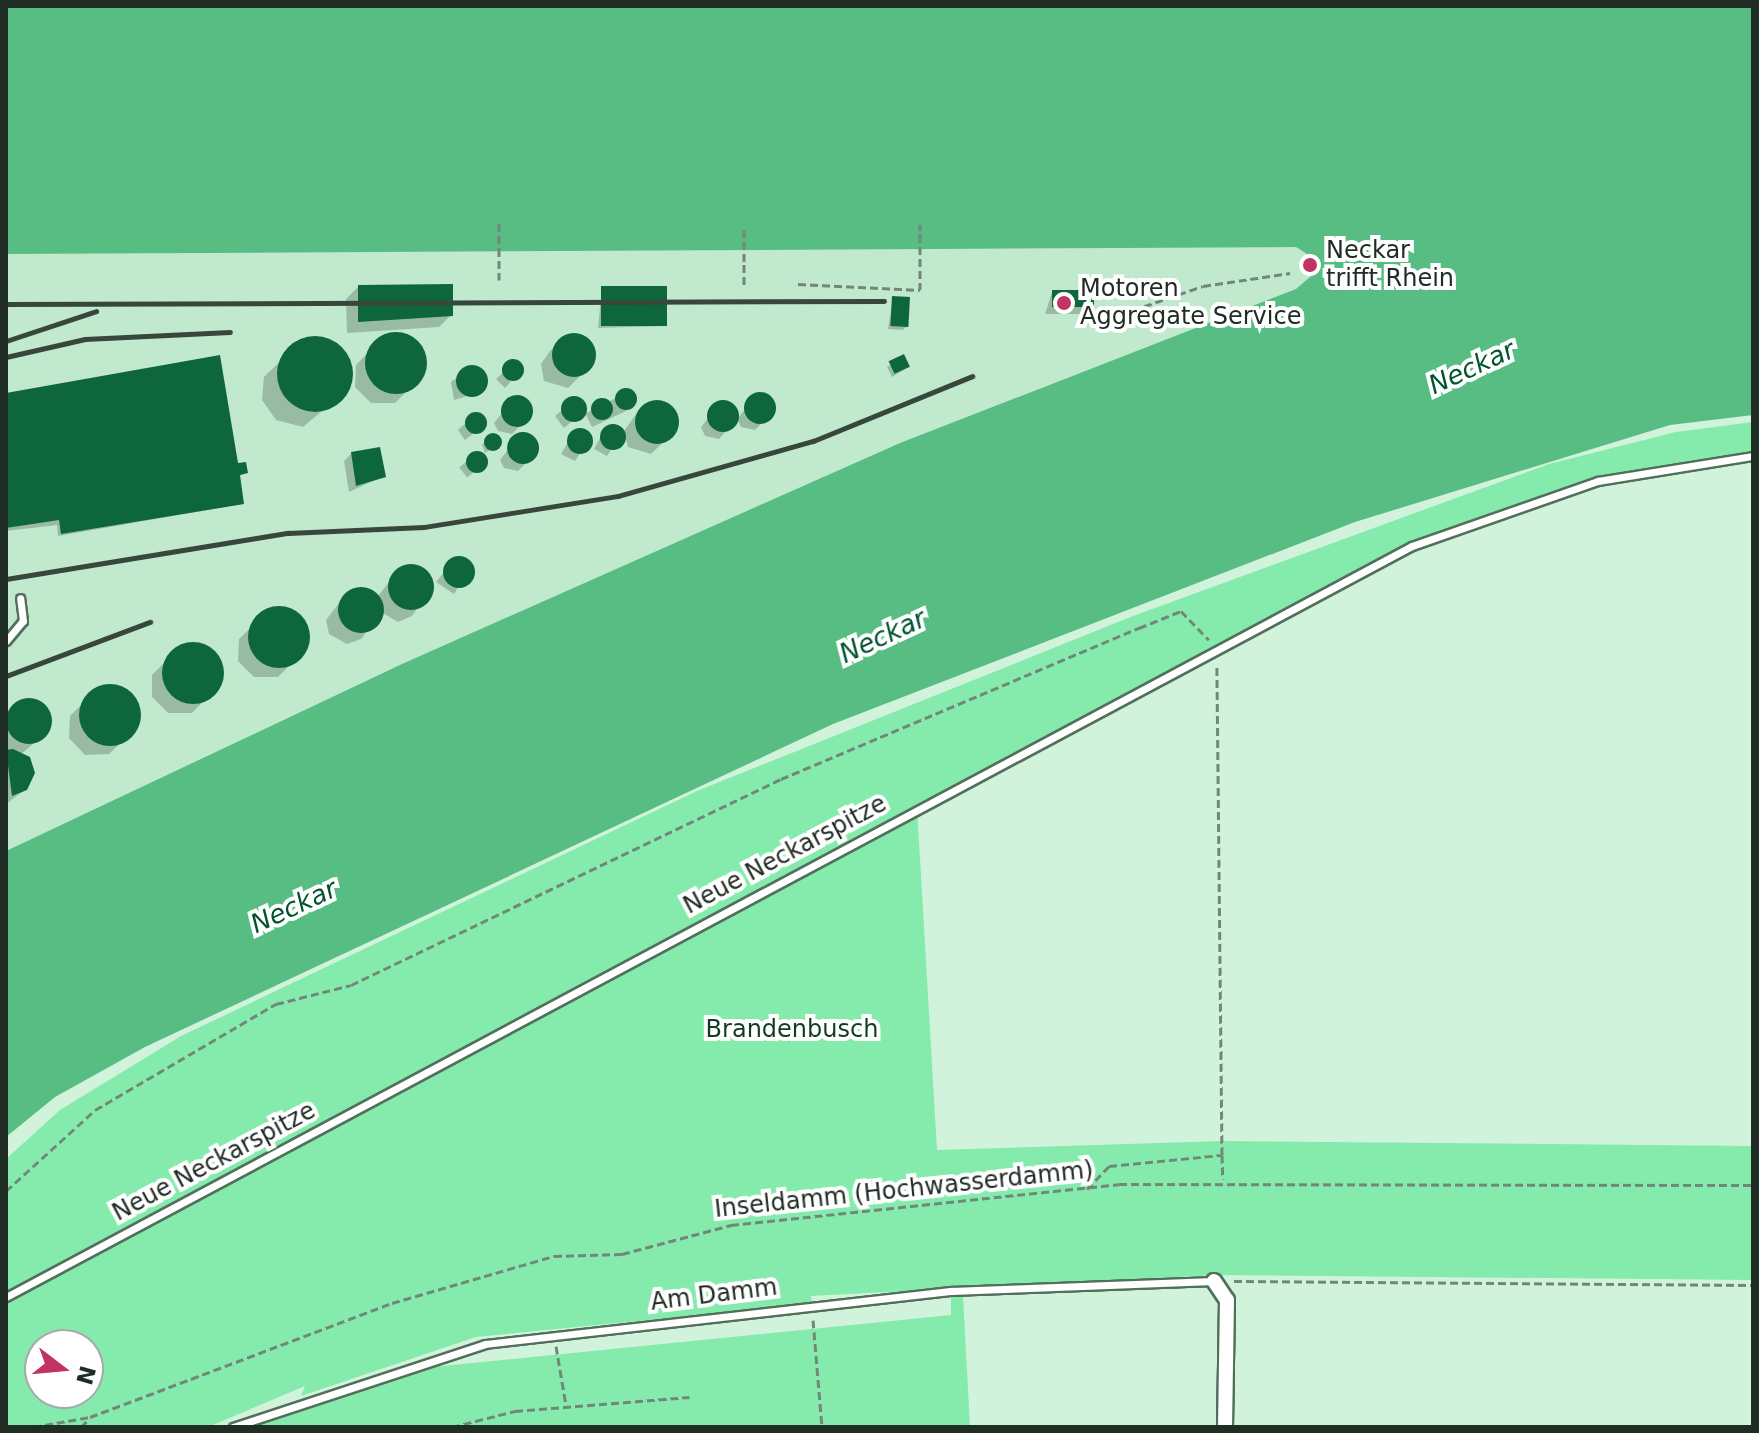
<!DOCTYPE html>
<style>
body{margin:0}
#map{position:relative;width:1759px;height:1433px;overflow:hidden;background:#d1f3dc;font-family:"DejaVu Sans",sans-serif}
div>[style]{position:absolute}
.built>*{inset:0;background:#c0e9ce}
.green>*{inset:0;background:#85ebad}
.water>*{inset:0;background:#57bd83}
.shadow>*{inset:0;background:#0003;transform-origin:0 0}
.building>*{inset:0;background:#0e663c;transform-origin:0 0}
.round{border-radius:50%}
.path>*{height:3px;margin-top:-1.5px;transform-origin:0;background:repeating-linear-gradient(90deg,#718878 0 8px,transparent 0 12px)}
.roads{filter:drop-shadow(2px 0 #526f5c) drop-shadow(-2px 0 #526f5c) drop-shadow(0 2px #526f5c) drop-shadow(0 -2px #526f5c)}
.lane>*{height:7px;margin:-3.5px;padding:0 3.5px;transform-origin:3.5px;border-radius:3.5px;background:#fff}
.street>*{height:14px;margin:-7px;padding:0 7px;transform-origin:7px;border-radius:7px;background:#fff}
.rail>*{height:5px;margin:-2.5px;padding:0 2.5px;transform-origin:2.5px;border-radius:2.5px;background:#37473c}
.dots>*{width:22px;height:22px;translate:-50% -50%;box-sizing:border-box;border:4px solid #fff;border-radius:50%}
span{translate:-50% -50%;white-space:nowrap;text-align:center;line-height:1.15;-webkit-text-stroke:8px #fff;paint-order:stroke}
.poi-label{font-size:24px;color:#202d24}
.left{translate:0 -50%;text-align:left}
.street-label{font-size:24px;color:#202d24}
.park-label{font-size:24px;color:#123d25}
.water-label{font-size:26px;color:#00542f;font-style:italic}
.frame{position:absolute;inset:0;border:8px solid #202d24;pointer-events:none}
.north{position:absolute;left:24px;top:1329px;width:80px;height:80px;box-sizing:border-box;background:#fff;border:2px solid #a6aba7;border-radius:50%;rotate:106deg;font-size:22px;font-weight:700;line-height:32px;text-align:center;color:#202d24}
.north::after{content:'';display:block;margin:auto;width:28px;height:36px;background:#c13361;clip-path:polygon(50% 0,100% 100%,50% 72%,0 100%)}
</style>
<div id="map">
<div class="built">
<div style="clip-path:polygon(1296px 247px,1318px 260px,1318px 271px,1296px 289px,900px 443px,402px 664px,6px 851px,6px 254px)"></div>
</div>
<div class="green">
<div style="clip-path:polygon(evenodd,1753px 422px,1753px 456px,1598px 481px,1412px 546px,917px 807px,937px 1150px,1222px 1141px,1753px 1146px,1753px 1280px,1218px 1275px,811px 1296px,812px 1304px,476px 1337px,301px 1396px,305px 1386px,208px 1427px,6px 1427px,6px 1159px,60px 1110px,181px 1036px,697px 791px,1133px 616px,1549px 464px,1676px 432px,1753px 422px,40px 1345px,88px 1345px,88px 1393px,40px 1393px,40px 1345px)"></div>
<div style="clip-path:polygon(951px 1295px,963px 1295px,970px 1427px,246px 1427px,432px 1367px,951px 1315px)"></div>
</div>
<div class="water">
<div style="clip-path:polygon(6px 6px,1753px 6px,1753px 415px,1670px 425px,1355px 522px,833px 724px,145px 1047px,55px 1097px,6px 1137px,6px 851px,402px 664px,900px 443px,1296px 289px,1317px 271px,1318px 261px,1296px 247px,6px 254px)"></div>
</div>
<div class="shadow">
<div style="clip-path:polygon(358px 287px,451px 315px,439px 327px,347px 333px,346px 299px)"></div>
<div style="clip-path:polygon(602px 288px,665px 326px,598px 328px)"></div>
<div style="clip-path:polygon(1052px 292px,1092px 306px,1084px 314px,1045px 314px)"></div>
<div style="clip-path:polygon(893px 298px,907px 326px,903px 330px,888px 329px)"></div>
<div style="clip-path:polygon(384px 336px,405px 336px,421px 348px,422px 376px,395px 403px,371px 403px,355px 387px,356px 365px)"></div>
<div style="clip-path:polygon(581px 336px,592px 346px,593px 363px,568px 388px,544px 381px,541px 364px,550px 351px,563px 338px)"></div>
<div style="clip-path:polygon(301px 341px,332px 342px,349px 364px,348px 389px,303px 427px,276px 420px,262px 400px,264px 377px)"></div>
<div style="clip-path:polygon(903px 357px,905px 369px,892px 377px,887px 367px)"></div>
<div style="clip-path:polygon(514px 362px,522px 369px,505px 388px,496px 379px)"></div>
<div style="clip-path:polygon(470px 367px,481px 370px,481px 392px,454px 400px,451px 382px)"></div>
<div style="clip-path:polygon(629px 391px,634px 403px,626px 411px,592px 427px,584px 411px,564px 428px,555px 416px,577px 398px,587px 413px)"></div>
<div style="clip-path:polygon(758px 394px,772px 402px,763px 422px,755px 430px,741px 427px,737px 419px)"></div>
<div style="clip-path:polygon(6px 395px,236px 465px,246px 472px,238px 477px,242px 504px,58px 536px,57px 525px,6px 531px)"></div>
<div style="clip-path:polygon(514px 398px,529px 406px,520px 426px,512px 434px,498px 431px,494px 423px)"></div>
<div style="clip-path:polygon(664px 403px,676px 412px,677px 429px,651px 454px,628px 447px,624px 431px,634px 417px,647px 404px)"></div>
<div style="clip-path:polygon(721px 403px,736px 410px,726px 431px,719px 439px,705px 436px,701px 427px)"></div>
<div style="clip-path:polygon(476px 414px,484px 425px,465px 440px,458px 430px)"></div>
<div style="clip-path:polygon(606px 427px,622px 433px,607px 456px,594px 449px)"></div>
<div style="clip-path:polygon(574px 432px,590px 438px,575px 461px,561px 454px)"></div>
<div style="clip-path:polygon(520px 435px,535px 443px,526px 463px,518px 471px,504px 468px,500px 460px)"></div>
<div style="clip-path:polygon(495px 437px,499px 445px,485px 453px,482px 444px)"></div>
<div style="clip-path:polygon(352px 453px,383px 476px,349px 492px,344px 461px)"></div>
<div style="left:477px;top:453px;width:13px;height:23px;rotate:51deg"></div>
<div style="clip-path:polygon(456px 558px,471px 566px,454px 594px,436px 582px)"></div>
<div style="clip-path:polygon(412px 566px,427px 574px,432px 587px,412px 616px,398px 622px,381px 612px,361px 639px,347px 644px,329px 634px,326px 620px,347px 593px,361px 589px,378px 596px,398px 571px)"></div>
<div style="clip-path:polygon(288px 610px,304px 622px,305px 650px,278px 677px,254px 677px,238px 661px,239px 639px,268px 611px)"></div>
<div style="clip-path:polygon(202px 645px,218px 658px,219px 686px,192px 713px,168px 713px,152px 697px,152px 675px,181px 646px)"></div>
<div style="clip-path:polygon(119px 687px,135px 700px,136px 728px,109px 754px,85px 755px,69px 738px,70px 716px,98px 688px)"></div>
<div style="clip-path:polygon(29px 700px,43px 706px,50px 720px,45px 734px,20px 755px,26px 789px,6px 804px,6px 714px)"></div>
</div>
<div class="building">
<div style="clip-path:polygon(453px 284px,453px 316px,358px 322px,358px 285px)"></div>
<div style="left:601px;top:286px;width:66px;height:40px"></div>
<div style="left:1052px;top:290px;width:42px;height:17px"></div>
<div style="left:892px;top:296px;width:18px;height:30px;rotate:3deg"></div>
<div class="round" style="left:365px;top:332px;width:62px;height:62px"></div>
<div class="round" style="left:552px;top:333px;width:44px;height:44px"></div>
<div class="round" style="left:277px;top:336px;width:76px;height:76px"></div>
<div style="left:904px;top:354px;width:14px;height:17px;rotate:65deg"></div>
<div style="clip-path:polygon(220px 355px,238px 463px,246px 462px,248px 473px,240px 475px,244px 504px,61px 534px,59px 520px,6px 528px,6px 393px)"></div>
<div class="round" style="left:502px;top:359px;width:22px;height:22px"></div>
<div class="round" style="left:456px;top:365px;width:32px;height:32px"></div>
<div class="round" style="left:615px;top:388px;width:22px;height:22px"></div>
<div class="round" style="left:744px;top:392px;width:32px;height:32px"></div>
<div class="round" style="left:501px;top:395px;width:32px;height:32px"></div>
<div class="round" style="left:561px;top:396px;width:26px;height:26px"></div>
<div class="round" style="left:591px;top:398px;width:22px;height:22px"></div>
<div class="round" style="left:635px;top:400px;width:44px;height:44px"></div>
<div class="round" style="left:707px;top:400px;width:32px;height:32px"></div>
<div class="round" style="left:465px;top:412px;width:22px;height:22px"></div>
<div class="round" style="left:600px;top:424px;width:26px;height:26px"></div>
<div class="round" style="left:567px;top:428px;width:26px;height:26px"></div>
<div class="round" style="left:507px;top:432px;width:32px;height:32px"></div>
<div class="round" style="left:484px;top:433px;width:18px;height:18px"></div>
<div style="clip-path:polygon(380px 447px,386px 477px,356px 486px,351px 452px)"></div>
<div class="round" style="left:466px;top:451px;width:22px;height:22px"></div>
<div class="round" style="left:443px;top:556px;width:32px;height:32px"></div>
<div class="round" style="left:388px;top:564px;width:46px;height:46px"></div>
<div class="round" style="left:338px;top:587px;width:46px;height:46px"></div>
<div class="round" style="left:248px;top:606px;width:62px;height:62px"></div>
<div class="round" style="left:162px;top:642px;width:62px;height:62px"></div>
<div class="round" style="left:79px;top:684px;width:62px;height:62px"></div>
<div class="round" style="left:6px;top:698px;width:46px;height:46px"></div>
<div style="clip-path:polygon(13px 749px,30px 757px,35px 773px,27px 790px,12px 796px,6px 750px)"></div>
</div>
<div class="path">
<div style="left:499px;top:280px;width:59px;rotate:-90deg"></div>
<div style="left:798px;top:284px;width:122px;rotate:2.8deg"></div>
<div style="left:920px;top:290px;width:66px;rotate:-90deg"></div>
<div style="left:744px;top:285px;width:59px;rotate:-90deg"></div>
<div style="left:1110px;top:318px;width:98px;rotate:-19deg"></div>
<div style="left:1203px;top:286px;width:88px;rotate:-8.5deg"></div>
<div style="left:1222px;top:1155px;width:24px;rotate:88deg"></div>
<div style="left:1087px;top:1189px;width:32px;rotate:-46deg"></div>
<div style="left:1109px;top:1166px;width:114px;rotate:-5.6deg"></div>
<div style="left:1222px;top:1155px;width:491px;rotate:-90.6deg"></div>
<div style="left:6px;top:1191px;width:120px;rotate:-42.3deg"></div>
<div style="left:95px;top:1110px;width:210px;rotate:-30.4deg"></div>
<div style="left:276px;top:1004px;width:77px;rotate:-14.2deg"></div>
<div style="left:351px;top:985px;width:477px;rotate:-25.6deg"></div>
<div style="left:781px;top:779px;width:389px;rotate:-22.9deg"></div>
<div style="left:1139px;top:628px;width:45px;rotate:-22deg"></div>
<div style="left:1181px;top:611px;width:40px;rotate:46deg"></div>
<div style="left:1234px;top:1281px;width:519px;rotate:0.44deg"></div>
<div style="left:813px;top:1320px;width:107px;rotate:85.2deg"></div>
<div style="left:556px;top:1346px;width:60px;rotate:80.4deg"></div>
<div style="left:33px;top:1427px;width:58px;rotate:-10deg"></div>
<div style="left:90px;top:1417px;width:323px;rotate:-20.7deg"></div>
<div style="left:392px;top:1303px;width:169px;rotate:-16.2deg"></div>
<div style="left:554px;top:1256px;width:68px;rotate:-1.7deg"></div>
<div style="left:622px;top:1254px;width:113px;rotate:-14.9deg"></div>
<div style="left:731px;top:1225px;width:390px;rotate:-6deg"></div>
<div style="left:1119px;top:1184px;width:634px;rotate:0.09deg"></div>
<div style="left:81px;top:1427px;width:10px;rotate:-45deg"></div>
<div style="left:452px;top:1427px;width:65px;rotate:-14.3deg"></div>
<div style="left:515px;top:1411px;width:175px;rotate:-4.6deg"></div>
</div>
<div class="roads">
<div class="lane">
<div style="left:6px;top:641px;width:26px;rotate:-50deg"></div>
<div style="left:23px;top:621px;width:23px;rotate:-97deg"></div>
<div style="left:6px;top:1297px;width:1594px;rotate:-28.11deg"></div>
<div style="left:1412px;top:546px;width:197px;rotate:-19.3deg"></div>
<div style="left:1598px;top:481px;width:157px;rotate:-9.2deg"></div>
<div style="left:233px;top:1427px;width:265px;rotate:-18.2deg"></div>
<div style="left:485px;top:1344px;width:469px;rotate:-6.5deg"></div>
<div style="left:951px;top:1291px;width:263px;rotate:-2.2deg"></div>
</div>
<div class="street">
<div style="left:1214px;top:1281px;width:23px;rotate:56deg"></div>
<div style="left:1227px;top:1300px;width:127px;rotate:90.9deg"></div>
</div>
</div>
<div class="rail">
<div style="left:6px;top:304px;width:878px;rotate:-0.2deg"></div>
<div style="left:6px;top:341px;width:95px;rotate:-18.4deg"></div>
<div style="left:6px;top:357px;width:81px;rotate:-12.8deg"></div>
<div style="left:85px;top:339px;width:145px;rotate:-2.8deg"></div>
<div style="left:6px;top:579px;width:286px;rotate:-9.3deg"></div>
<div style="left:288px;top:533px;width:136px;rotate:-2.5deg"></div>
<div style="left:424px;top:527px;width:196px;rotate:-9.1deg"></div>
<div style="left:618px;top:496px;width:203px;rotate:-15.8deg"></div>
<div style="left:813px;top:441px;width:172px;rotate:-22.2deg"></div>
<div style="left:6px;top:676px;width:154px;rotate:-20.6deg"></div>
</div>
<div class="dots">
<div style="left:1310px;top:265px;background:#c13361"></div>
<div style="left:1064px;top:303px;background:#c13361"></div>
</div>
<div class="poi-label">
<span class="left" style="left:1326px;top:265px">Neckar<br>trifft Rhein</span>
<span class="left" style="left:1080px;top:303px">Motoren<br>Aggregate Service</span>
</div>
<div class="street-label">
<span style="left:785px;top:855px;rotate:-28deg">Neue Neckarspitze</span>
<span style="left:214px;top:1162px;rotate:-28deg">Neue Neckarspitze</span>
<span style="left:904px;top:1190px;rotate:-6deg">Inseldamm (Hochwasserdamm)</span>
<span style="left:714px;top:1295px;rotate:-7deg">Am Damm</span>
</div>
<div class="park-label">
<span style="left:792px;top:1030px">Brandenbusch</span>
</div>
<div class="water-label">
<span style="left:1472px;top:368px;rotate:-25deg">Neckar</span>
<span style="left:883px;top:637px;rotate:-25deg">Neckar</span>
<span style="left:294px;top:907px;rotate:-25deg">Neckar</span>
</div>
<div class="frame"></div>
<div class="north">N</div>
</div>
